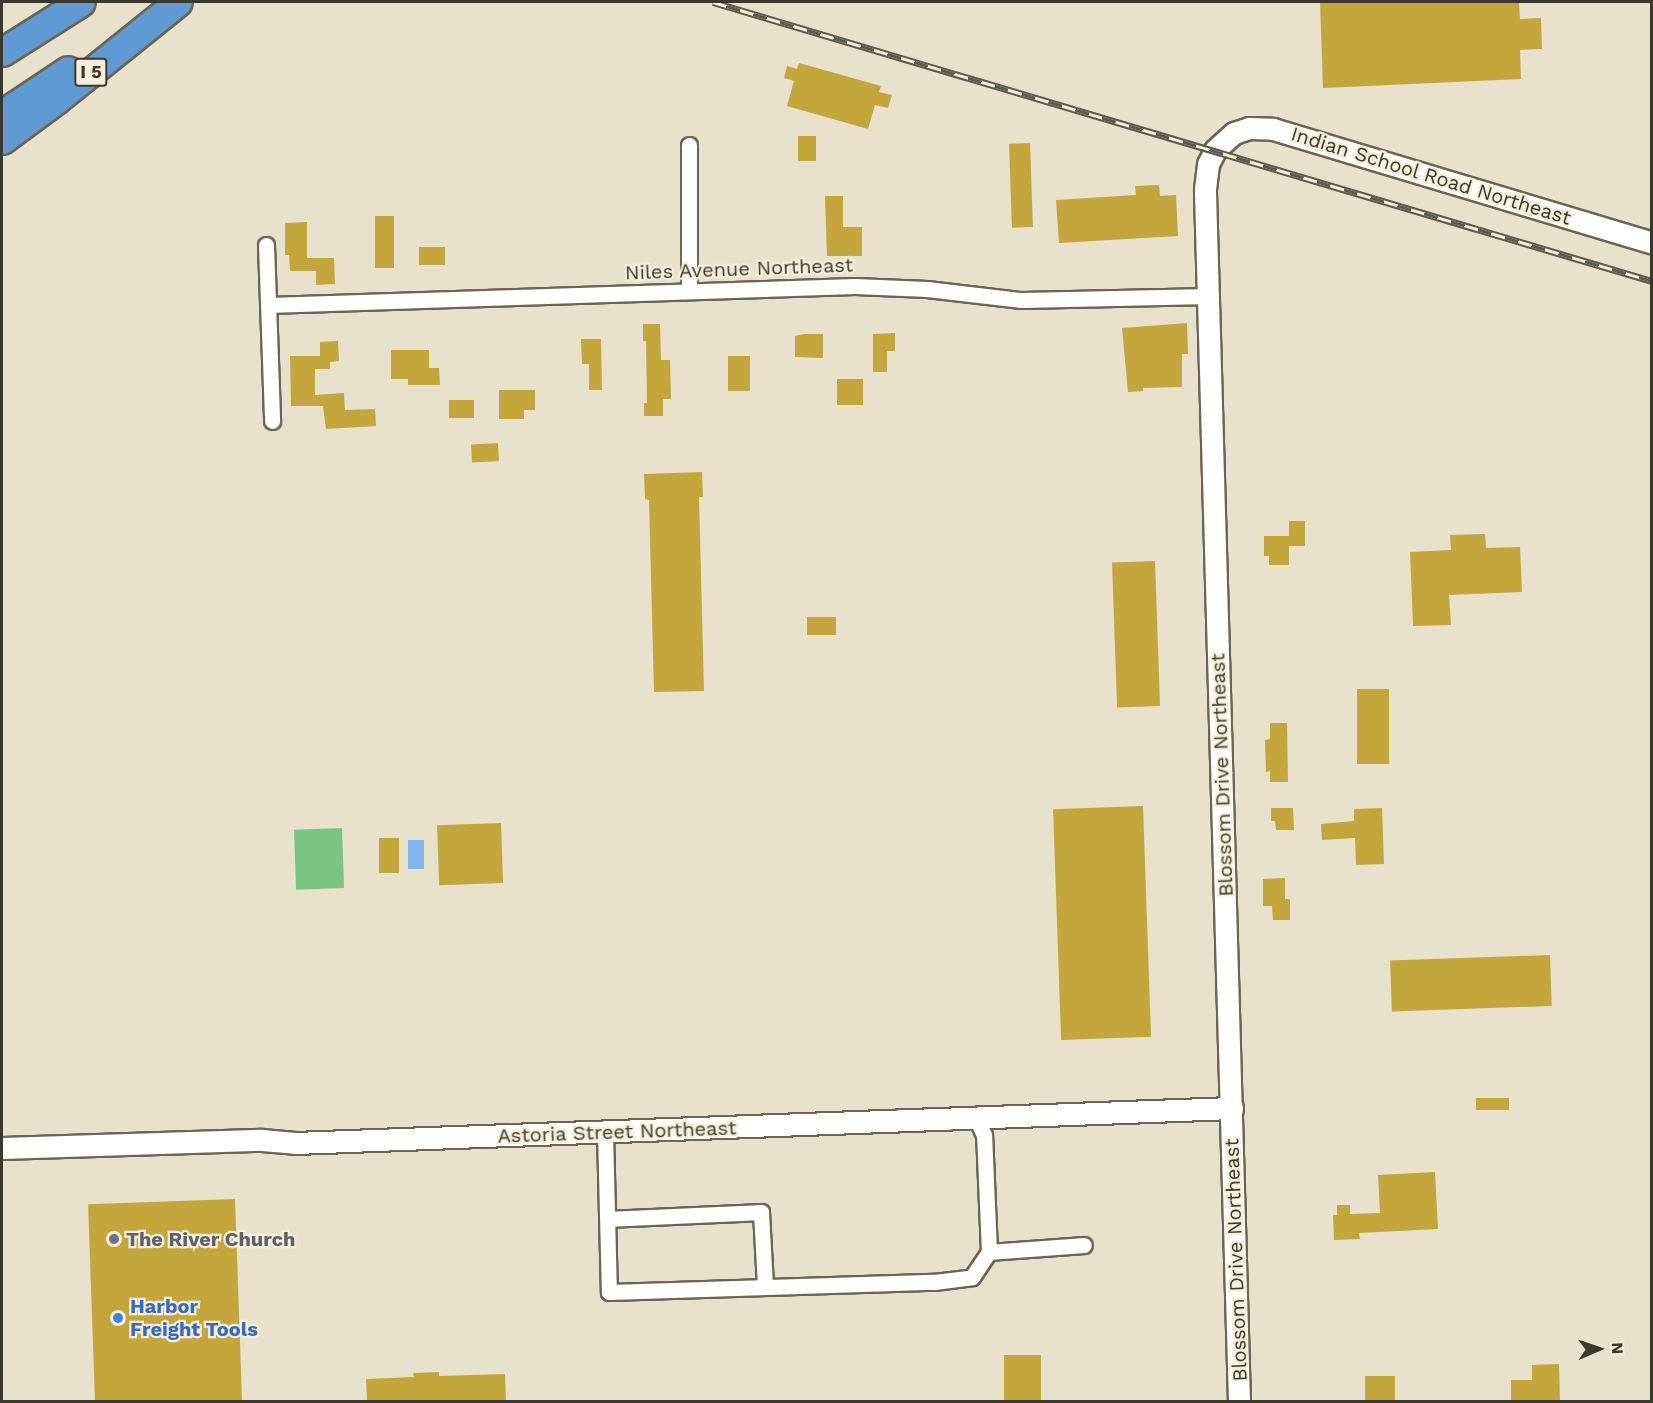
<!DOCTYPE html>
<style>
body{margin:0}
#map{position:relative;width:1653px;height:1403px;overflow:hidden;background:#e8e1cc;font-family:"Work Sans",sans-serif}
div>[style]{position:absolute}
.green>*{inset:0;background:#7ac57f;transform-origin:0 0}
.water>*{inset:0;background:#83b4f0;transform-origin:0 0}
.building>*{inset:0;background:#c4a63c;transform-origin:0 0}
.roads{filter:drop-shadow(2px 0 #6b6552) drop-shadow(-2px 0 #6b6552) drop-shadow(0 2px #6b6552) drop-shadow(0 -2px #6b6552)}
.street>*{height:15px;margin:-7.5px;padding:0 7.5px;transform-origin:7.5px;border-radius:7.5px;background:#fff}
.secondary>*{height:21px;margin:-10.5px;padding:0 10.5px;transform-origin:10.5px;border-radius:10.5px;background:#fff}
.highway>*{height:27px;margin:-13.5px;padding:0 13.5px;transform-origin:13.5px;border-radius:13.5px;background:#5f9ad5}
.rail>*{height:7px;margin-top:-3.5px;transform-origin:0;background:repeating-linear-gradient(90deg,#f5eed9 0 14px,#5d594e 0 28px);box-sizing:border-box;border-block:2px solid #5d594e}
.dots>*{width:16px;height:16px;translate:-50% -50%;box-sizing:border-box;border:3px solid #f5eed9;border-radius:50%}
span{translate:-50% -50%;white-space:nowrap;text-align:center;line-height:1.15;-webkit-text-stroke:4.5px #f5eed9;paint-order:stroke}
.shield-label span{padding:2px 4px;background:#f5eed9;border:2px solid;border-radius:4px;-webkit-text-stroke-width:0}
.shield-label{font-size:18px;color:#3a372f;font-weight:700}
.street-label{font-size:20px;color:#3a372f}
.worship-label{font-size:20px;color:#5b616d;font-weight:700}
.left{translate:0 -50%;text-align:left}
.shop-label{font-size:20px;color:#366cbe;font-weight:700}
.frame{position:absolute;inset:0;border:3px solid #3a372f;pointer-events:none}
.north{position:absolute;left:1569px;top:1319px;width:60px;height:60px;-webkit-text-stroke:4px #f5eed9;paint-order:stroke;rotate:88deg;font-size:16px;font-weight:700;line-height:24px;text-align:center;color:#3a372f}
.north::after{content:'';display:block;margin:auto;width:21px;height:27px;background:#3a372f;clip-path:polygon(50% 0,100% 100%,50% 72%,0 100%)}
</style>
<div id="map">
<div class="green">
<div style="left:342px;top:828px;width:60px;height:48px;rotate:88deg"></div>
</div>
<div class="water">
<div style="left:408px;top:840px;width:16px;height:29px"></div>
</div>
<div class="building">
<div style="clip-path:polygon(1320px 2px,1519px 2px,1520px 19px,1541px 18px,1542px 49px,1520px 50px,1521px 79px,1323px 88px)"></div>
<div style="clip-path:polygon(799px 63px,881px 86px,879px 92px,892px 95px,888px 108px,875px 105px,868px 129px,787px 106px,794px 81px,784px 78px,787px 66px,797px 69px)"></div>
<div style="left:798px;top:136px;width:18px;height:25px"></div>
<div style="left:1030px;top:143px;width:84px;height:21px;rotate:88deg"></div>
<div style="clip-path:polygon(1159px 185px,1160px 196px,1176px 195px,1178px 236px,1059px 243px,1056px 200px,1136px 195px,1135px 186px)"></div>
<div style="clip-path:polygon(825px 196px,843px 196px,843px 227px,862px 227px,862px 256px,827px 256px)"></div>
<div style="left:375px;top:216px;width:19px;height:52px"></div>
<div style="clip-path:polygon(307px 222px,307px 258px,334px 258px,335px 284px,316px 285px,316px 271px,290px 271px,289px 255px,285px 255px,285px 223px)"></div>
<div style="left:419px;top:247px;width:26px;height:18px"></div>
<div style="clip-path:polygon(1187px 323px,1188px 354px,1182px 354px,1182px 387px,1143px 388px,1143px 391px,1128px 392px,1122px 328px)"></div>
<div style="clip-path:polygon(643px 324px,660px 324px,661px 360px,670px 360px,671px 399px,663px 399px,663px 416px,644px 416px,644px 403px,647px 403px,646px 341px,643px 341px)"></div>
<div style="clip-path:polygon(895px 333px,895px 351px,887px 351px,887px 372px,873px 372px,873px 334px)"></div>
<div style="clip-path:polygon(804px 334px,823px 334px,823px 358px,795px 357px,795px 336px)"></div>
<div style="clip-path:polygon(581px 339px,601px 339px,602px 390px,589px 390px,589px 364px,582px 364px)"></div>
<div style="clip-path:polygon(338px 341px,339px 361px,330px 362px,330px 369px,315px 369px,315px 395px,344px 393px,345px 410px,375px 409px,376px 426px,326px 429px,323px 406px,291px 406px,290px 356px,320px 356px,320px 342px)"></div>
<div style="clip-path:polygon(391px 350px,429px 350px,429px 368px,439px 368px,440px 385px,408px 385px,408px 379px,391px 379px)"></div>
<div style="left:728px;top:356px;width:22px;height:35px"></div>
<div style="left:863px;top:379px;width:26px;height:26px;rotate:90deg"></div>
<div style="clip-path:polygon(499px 390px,535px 390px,535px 410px,524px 410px,524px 419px,499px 419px)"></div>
<div style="left:474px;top:400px;width:18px;height:25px;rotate:90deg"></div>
<div style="left:498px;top:443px;width:18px;height:27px;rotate:87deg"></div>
<div style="clip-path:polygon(702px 472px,703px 497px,699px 497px,704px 691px,654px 692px,649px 500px,645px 499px,644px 474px)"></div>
<div style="left:1289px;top:521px;width:16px;height:25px"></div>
<div style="clip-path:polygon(1485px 534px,1486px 548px,1520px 547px,1522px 592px,1449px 595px,1451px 625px,1413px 626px,1410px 552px,1451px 550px,1450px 535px)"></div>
<div style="clip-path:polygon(1264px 536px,1289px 536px,1289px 565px,1269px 565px,1269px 556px,1264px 556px)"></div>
<div style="left:1155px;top:561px;width:145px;height:43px;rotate:88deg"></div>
<div style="left:807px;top:617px;width:29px;height:18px"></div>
<div style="left:1357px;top:689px;width:32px;height:75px"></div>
<div style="clip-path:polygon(1270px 723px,1287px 723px,1288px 782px,1270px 782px,1270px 771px,1266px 772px,1265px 740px,1270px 739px)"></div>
<div style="left:1143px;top:806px;width:231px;height:90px;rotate:88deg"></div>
<div style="clip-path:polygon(1271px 808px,1293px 808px,1294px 830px,1276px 830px,1275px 821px,1271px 821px)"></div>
<div style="clip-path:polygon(1382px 808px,1384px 864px,1356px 865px,1355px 838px,1322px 840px,1321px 824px,1354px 821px,1354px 809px)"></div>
<div style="left:501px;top:823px;width:60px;height:64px;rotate:88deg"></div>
<div style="left:379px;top:838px;width:20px;height:35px"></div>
<div style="clip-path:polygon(1285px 878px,1285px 899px,1290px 899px,1290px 920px,1273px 920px,1272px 906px,1263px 906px,1263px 879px)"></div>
<div style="left:1550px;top:955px;width:51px;height:160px;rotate:88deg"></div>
<div style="left:1476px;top:1098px;width:33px;height:12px"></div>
<div style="clip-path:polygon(1435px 1172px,1438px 1229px,1359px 1233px,1360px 1239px,1334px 1240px,1333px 1215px,1337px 1215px,1337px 1205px,1350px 1205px,1350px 1214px,1380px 1213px,1378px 1175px)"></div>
<div style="left:235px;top:1199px;width:202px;height:147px;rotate:88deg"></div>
<div style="left:1041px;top:1355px;width:46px;height:37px;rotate:90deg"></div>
<div style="clip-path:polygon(1559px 1364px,1560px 1401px,1511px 1401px,1511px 1380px,1532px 1380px,1532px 1365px)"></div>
<div style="clip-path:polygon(439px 1372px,439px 1376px,505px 1374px,506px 1401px,367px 1401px,366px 1379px,414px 1377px,413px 1373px)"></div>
<div style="left:1365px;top:1376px;width:30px;height:25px"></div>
</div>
<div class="roads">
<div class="street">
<div style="left:689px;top:145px;width:146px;rotate:90deg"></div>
<div style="left:266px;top:245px;width:176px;rotate:88deg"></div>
<div style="left:268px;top:305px;width:587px;rotate:-1.85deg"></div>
<div style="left:855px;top:286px;width:72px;rotate:2.4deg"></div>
<div style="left:927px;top:289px;width:95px;rotate:6.7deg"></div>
<div style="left:1021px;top:300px;width:189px;rotate:-1.2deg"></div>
<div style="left:605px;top:1132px;width:160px;rotate:88.6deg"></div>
<div style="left:609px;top:1292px;width:325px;rotate:-1.8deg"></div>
<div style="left:934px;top:1282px;width:38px;rotate:-7deg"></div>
<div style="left:972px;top:1277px;width:30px;rotate:-56deg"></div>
<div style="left:989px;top:1252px;width:117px;rotate:-92.4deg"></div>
<div style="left:984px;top:1135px;width:17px;rotate:-115deg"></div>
<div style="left:608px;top:1219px;width:153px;rotate:-2.6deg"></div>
<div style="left:761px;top:1212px;width:75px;rotate:86.9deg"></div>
<div style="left:989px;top:1252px;width:95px;rotate:-4.2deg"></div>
</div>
<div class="secondary">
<div style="left:2px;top:1148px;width:260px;rotate:-1.8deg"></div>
<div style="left:262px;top:1140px;width:33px;rotate:5deg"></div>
<div style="left:295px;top:1143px;width:938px;rotate:-2.14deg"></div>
<div style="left:1239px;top:1402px;width:1213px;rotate:-91.61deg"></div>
<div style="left:1205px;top:189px;width:25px;rotate:-83deg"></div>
<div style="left:1208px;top:164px;width:16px;rotate:-63deg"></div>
<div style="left:1215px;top:150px;width:25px;rotate:-42deg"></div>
<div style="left:1234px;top:133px;width:16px;rotate:-18deg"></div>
<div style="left:1249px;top:128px;width:24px;rotate:2deg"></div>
<div style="left:1273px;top:129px;width:396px;rotate:16.7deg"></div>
</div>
<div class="highway">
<div style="left:2px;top:52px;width:93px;rotate:-32.3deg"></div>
<div style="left:2px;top:114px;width:79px;rotate:-33.7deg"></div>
<div style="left:2px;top:140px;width:67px;rotate:-36.5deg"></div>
<div style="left:56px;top:100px;width:156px;rotate:-38.8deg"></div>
</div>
</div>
<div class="rail">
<div style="left:713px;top:2px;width:980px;rotate:16.55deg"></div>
</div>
<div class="dots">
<div style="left:114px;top:1239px;background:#6b7280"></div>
<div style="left:118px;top:1318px;background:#3f7fe0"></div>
</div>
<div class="shield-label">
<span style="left:91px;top:72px">I 5</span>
</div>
<div class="street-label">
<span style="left:1431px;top:176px;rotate:17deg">Indian School Road Northeast</span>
<span style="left:739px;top:269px;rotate:-2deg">Niles Avenue Northeast</span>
<span style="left:1222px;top:775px;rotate:-92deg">Blossom Drive Northeast</span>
<span style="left:617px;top:1132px;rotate:-2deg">Astoria Street Northeast</span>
<span style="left:1236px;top:1260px;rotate:-92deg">Blossom Drive Northeast</span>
</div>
<div class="worship-label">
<span class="left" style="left:126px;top:1239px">The River Church</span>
</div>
<div class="shop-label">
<span class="left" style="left:130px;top:1318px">Harbor<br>Freight Tools</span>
</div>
<div class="frame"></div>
<div class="north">N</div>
</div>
